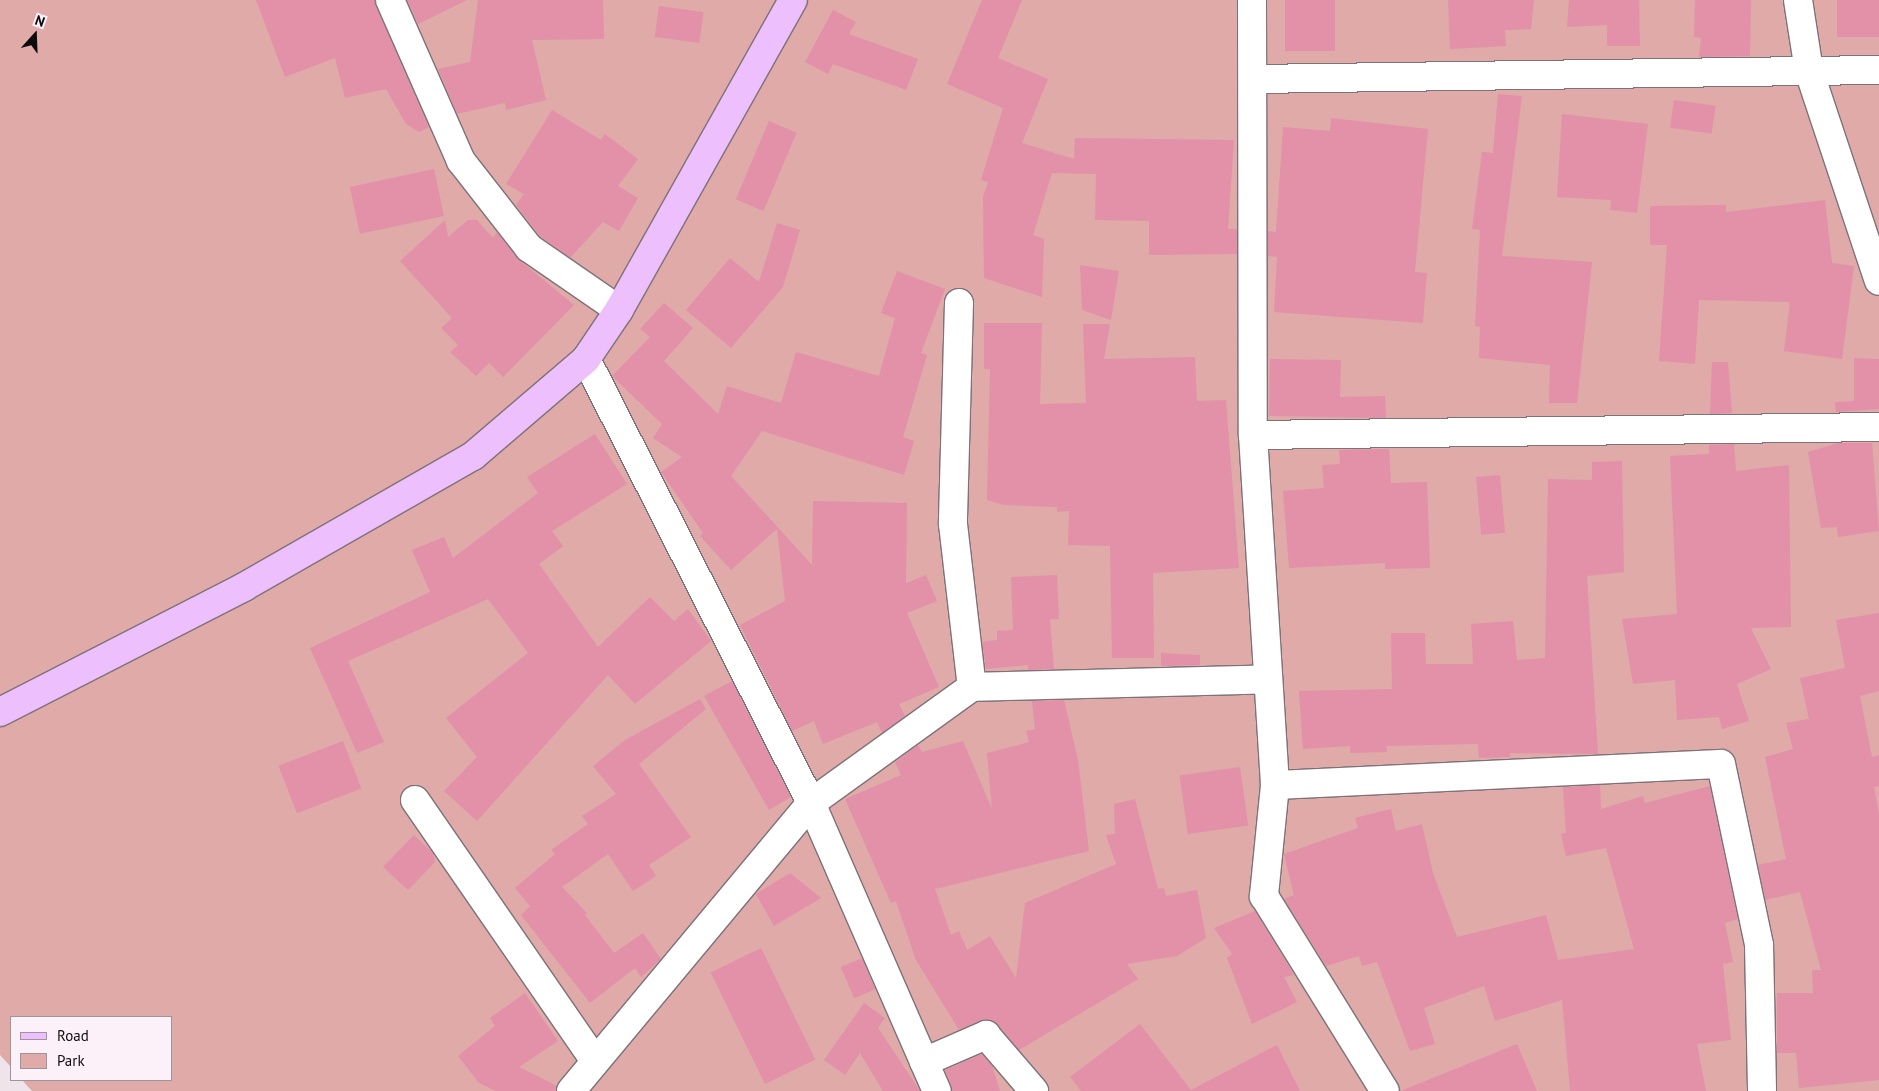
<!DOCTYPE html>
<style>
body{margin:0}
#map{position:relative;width:1879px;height:1091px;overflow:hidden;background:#f0e4eb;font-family:"PT Sans",sans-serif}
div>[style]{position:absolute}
.green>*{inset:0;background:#dfaaa8}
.building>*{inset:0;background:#e291a9;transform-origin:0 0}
.roads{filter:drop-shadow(1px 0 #7c7279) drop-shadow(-1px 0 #7c7279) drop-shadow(0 1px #7c7279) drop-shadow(0 -1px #7c7279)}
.minor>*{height:28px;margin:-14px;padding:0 14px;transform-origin:14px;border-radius:14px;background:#fff}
.major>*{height:28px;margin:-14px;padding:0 14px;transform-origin:14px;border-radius:14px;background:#eebffd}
span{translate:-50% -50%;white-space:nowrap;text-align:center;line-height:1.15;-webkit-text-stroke:4px #fdf1f9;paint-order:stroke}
.legend{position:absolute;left:10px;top:1016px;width:162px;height:65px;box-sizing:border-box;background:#fdf1f9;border:1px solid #9d959b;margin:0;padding:6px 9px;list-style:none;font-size:15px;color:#0e0b0d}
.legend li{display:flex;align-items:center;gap:10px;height:25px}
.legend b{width:25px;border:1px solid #9d959b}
.north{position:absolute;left:10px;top:10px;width:50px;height:50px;-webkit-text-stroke:4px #fdf1f9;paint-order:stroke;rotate:20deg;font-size:14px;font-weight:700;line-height:20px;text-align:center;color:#0e0b0d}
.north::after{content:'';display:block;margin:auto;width:18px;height:22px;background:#0e0b0d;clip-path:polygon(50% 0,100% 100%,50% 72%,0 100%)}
</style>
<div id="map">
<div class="green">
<div style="clip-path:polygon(0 0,1879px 0,1879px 1091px,32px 1091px,22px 1080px,171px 1080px,171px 1017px,11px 1017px,11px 1067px,0 1055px)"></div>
</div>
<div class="building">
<div style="clip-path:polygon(256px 0,375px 0,429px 127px,419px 132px,406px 124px,386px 89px,345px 98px,335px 58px,285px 77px)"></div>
<div style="clip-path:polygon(407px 0,467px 0,418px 24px)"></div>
<div style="clip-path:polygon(478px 0,603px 0,604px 39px,532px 40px,546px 100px,506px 110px,505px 103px,457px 114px,438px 69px,470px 62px)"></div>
<div style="clip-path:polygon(982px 0,1022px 0,998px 58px,1048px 79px,1022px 143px,1074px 159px,1075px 138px,1234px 140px,1228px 229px,1237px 229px,1237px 254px,1149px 255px,1149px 221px,1095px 220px,1096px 174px,1052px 173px,1033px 235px,1044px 239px,1042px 297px,984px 278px,983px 197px,988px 182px,981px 180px,1003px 108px,947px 84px)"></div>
<div style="left:1285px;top:0;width:50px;height:51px"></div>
<div style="clip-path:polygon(1448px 0,1534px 0,1531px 29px,1505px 30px,1506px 46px,1450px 49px)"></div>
<div style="clip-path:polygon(1569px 0,1639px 0,1640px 46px,1607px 46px,1607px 25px,1567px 27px)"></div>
<div style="clip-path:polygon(1695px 0,1751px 0,1750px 56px,1699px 57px,1701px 38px,1694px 37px)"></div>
<div style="left:1837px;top:0;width:42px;height:37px"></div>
<div style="left:659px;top:6px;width:45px;height:31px;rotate:8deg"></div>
<div style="clip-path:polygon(833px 10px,856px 22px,849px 34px,918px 59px,906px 90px,833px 64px,828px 74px,805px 62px)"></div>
<div style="clip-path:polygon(1498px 94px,1522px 96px,1502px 256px,1592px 262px,1577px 403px,1549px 403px,1550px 365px,1479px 358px,1480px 327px,1475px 326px,1480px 230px,1472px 229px,1482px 152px,1493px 153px)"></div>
<div style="left:1674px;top:100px;width:42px;height:28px;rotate:8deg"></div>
<div style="clip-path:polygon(552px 110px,601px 140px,605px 134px,638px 159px,618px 186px,638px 198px,619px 231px,603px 222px,570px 258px,540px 236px,516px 205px,524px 194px,506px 184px)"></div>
<div style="clip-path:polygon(1562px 114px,1648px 124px,1637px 213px,1610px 210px,1611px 200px,1557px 197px)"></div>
<div style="clip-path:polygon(1331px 118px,1428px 129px,1415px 272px,1427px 273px,1423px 323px,1274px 312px,1277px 257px,1268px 256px,1268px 231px,1276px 232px,1283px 127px,1330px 131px)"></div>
<div style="left:769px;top:121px;width:30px;height:85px;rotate:23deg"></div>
<div style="left:434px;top:169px;width:48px;height:86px;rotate:78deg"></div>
<div style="clip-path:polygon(1825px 200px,1832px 263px,1854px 266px,1842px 359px,1784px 351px,1790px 302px,1699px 300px,1695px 364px,1659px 361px,1667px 245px,1650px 245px,1650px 206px,1726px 205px,1726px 212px)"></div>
<div style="clip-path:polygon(445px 220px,448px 237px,468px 220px,477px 220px,493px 238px,497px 232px,517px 258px,574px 305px,503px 377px,489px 363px,476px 376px,450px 352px,458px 345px,441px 328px,452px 318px,400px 261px)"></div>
<div style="clip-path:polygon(777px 223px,800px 230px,783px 287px,731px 348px,686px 310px,730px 258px,759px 282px)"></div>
<div style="clip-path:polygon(1080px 265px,1119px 271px,1111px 320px,1082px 310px)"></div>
<div style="clip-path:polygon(897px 271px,945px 289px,921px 353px,927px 355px,903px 437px,914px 441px,904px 475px,762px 431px,731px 476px,812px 565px,813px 501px,907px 503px,906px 583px,926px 575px,937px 601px,907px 613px,939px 687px,899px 704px,905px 716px,882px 733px,877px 722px,823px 744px,814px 721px,792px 731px,740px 625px,785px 601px,777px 529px,731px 570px,700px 536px,703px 533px,661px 472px,682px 457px,653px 438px,662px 424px,612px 376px,650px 337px,640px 329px,664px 303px,693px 328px,664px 361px,718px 414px,727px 386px,781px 403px,796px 352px,879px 376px,895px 318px,881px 313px)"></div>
<div style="clip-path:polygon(984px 323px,1042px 323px,1040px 404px,1086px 403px,1083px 324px,1110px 324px,1104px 359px,1195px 357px,1197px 401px,1226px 400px,1239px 568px,1153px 573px,1154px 658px,1112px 658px,1110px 546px,1068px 545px,1069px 511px,1057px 512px,1057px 507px,1004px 505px,987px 500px,990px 369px,984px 369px)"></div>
<div style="clip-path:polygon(1854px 358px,1879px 359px,1879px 409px,1836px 412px,1835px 402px,1854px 401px)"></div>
<div style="clip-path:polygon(1270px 359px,1341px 360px,1340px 397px,1385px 396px,1386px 418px,1269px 416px)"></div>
<div style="clip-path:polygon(1712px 362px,1728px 362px,1732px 413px,1710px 414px)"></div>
<div style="clip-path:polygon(595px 434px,627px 484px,552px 531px,563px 546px,539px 564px,598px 647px,650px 597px,674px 621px,688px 609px,711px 641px,635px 704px,608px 675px,477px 821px,444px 791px,477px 757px,446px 718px,528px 653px,488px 599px,348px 661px,384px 742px,357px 753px,310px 648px,430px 592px,412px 550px,444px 537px,453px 558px,538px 493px,527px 477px)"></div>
<div style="clip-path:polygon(1872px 443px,1879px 531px,1838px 537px,1837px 527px,1821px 528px,1808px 452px,1838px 443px)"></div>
<div style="clip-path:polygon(1734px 444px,1736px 471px,1789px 465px,1791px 627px,1751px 628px,1771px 669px,1737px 684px,1749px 721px,1722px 729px,1719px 717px,1677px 720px,1675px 680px,1633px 684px,1622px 619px,1677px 614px,1670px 456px,1709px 454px,1709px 445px)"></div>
<div style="clip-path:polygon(1389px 449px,1391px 483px,1427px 482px,1430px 568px,1385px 569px,1385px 563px,1289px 568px,1283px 491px,1324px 488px,1322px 465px,1340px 464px,1339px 450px)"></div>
<div style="clip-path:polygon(1622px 461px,1624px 572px,1587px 576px,1598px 754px,1510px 753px,1510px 757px,1479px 758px,1478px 744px,1386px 746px,1387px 752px,1350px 753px,1350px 746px,1303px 749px,1299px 691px,1392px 689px,1391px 633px,1425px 633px,1426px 664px,1473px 664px,1471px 624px,1513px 621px,1517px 660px,1545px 658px,1548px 479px,1592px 480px,1592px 462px)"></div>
<div style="left:1500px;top:475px;width:58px;height:24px;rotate:85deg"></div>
<div style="clip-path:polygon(1057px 575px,1059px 619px,1050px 619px,1054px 669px,1028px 670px,1028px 665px,986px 669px,982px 642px,997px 640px,997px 631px,1013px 630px,1011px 577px)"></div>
<div style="clip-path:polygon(1879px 613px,1879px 691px,1860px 696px,1872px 757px,1879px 755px,1879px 786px,1874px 787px,1879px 815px,1879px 1080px,1799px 1088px,1796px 1053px,1777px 1053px,1777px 993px,1813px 993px,1812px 970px,1821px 970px,1800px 892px,1765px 900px,1758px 865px,1786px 859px,1765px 757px,1793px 749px,1786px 723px,1809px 719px,1800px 678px,1845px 668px,1836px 620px)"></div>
<div style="clip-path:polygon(1161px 653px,1200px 655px,1200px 665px,1161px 666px)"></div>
<div style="clip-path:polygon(732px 681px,791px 797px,769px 810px,704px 696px)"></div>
<div style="clip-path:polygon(700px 699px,706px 709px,639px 764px,691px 837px,649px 865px,656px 876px,633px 891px,608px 854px,562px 887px,587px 913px,585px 915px,614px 953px,643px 933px,661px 959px,641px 977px,635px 968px,590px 1003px,521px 915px,530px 906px,515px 888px,555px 854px,551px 850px,588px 824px,582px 816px,616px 794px,593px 766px,625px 740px)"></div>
<div style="clip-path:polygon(1064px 700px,1078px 760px,1089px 851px,935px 889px,951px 935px,959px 931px,967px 950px,990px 936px,1016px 978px,1025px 903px,1116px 864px,1106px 835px,1115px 834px,1114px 804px,1135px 799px,1158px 889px,1164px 888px,1166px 896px,1197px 890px,1206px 938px,1177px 956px,1127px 964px,1138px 979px,1019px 1050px,990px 1020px,959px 1030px,916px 960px,896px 901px,891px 903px,845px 799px,901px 775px,895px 762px,918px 745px,922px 752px,963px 741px,992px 809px,987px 753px,1029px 742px,1026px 731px,1035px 729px,1032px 701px)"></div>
<div style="left:343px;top:741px;width:51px;height:69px;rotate:69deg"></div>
<div style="left:1240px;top:767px;width:59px;height:61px;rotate:82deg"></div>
<div style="clip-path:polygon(1600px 785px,1601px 809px,1643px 796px,1645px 803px,1710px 786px,1738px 919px,1725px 923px,1733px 962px,1723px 964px,1731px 1040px,1697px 1044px,1706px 1091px,1570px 1091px,1562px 1000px,1495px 1021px,1484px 986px,1424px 1008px,1435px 1044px,1410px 1051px,1377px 962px,1362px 966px,1359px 956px,1326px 966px,1284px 899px,1294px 895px,1284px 854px,1358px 828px,1355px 818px,1391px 809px,1396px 831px,1422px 824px,1433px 873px,1457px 937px,1546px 915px,1558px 960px,1634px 949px,1606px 848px,1566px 856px,1561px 834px,1566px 833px,1563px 787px)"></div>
<div style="clip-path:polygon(414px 835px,433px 853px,435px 862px,408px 890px,383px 867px)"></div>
<div style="clip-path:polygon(790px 873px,821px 898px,774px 926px,756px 894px)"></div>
<div style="clip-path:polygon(1255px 911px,1294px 975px,1284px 977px,1297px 1002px,1252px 1024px,1227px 958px,1232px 954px,1214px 928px)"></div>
<div style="left:761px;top:948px;width:124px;height:56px;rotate:64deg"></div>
<div style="left:862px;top:958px;width:34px;height:23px;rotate:67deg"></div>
<div style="clip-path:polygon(525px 993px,558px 1041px,519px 1067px,557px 1086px,556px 1091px,496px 1091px,479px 1083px,458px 1056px,495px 1026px,490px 1018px)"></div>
<div style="clip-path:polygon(864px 1003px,885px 1018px,878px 1028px,920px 1091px,883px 1091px,860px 1053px,845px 1075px,824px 1060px)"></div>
<div style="clip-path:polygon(1140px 1024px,1191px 1090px,1277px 1045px,1300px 1091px,1081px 1091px,1070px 1077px)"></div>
<div style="clip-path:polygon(1517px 1044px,1537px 1091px,1403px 1091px,1403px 1090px)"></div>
<div style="clip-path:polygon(982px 1054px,992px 1066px,1000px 1091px,952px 1091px,945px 1070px)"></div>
</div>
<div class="roads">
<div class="minor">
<div style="left:390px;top:0;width:176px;rotate:66.2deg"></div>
<div style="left:461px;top:161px;width:110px;rotate:52deg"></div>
<div style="left:529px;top:248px;width:109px;rotate:34.6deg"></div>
<div style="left:1252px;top:0;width:435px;rotate:89.9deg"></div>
<div style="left:1253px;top:435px;width:351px;rotate:86.4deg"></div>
<div style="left:1275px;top:785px;width:446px;rotate:-2.7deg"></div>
<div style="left:1721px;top:764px;width:185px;rotate:78.1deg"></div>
<div style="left:1759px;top:945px;width:146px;rotate:88.8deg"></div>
<div style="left:1798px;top:0;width:72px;rotate:81.2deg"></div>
<div style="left:1809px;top:71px;width:221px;rotate:71.6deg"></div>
<div style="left:1254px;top:79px;width:625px;rotate:-0.83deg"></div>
<div style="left:959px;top:303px;width:221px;rotate:91.6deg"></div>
<div style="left:953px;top:524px;width:164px;rotate:83.4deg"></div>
<div style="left:586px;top:359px;width:498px;rotate:63.1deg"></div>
<div style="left:811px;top:803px;width:314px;rotate:66.4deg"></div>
<div style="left:1253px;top:435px;width:626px;rotate:-0.73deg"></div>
<div style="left:1275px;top:785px;width:112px;rotate:95.7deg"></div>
<div style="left:1264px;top:896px;width:229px;rotate:58.2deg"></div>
<div style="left:415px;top:800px;width:315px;rotate:55.4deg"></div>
<div style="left:924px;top:1062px;width:68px;rotate:-23.5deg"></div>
<div style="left:986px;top:1035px;width:74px;rotate:49.4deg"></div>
<div style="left:571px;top:1091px;width:375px;rotate:-50.2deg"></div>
<div style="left:811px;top:803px;width:198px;rotate:-35.8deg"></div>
<div style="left:972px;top:687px;width:296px;rotate:-1.5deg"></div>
</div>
<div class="major">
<div style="left:0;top:712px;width:274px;rotate:-27.1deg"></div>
<div style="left:244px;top:587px;width:264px;rotate:-29.8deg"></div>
<div style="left:473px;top:456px;width:149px;rotate:-40.6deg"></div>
<div style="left:586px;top:359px;width:59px;rotate:-56deg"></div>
<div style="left:619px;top:310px;width:355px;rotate:-60.7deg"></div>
</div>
</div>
<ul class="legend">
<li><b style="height:6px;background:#eebffd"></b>Road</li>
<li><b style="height:14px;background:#dfaaa8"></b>Park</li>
</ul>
<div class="north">N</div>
</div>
